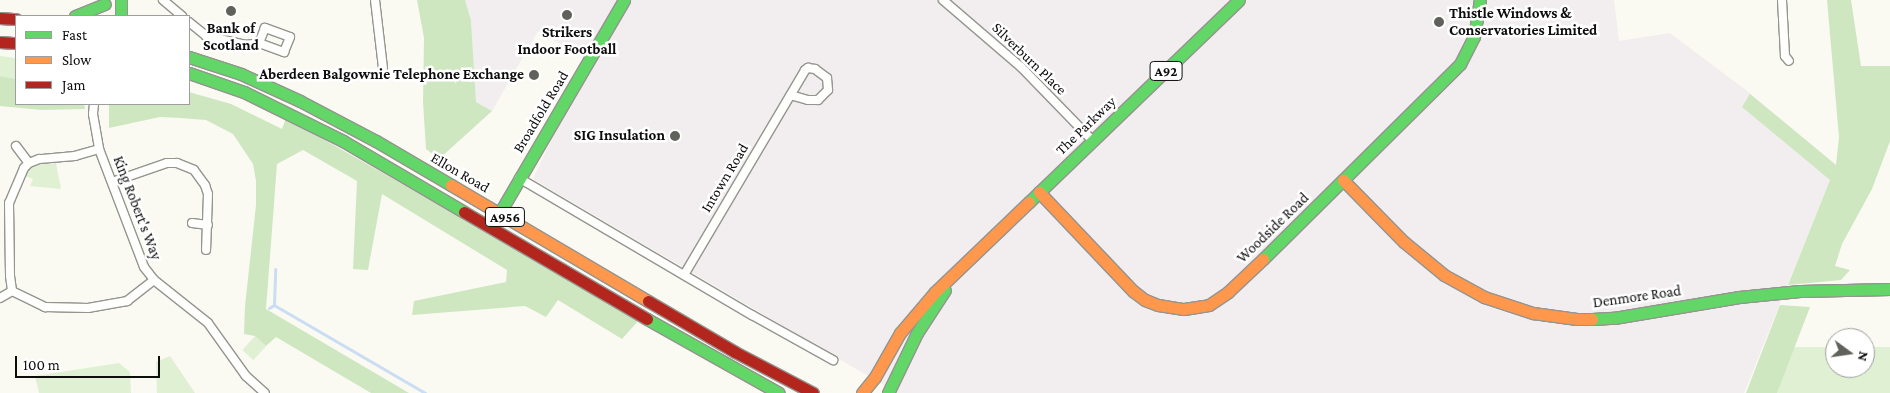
<!DOCTYPE html>
<style>
body{margin:0}
#map{position:relative;width:1890px;height:393px;overflow:hidden;background:#fafaf2;font-family:"Crimson Pro",serif}
div>[style]{position:absolute}
.industrial>*{inset:0;background:#f2edee}
.green>*{inset:0;background:#dff0d3;transform-origin:0 0}
.forest>*{inset:0;background:#cee7c1}
.stream>*{height:3px;margin:-1.5px;padding:0 1.5px;transform-origin:1.5px;border-radius:1.5px;background:#caddf3}
.roads{filter:drop-shadow(1px 0 #949490) drop-shadow(-1px 0 #949490) drop-shadow(0 1px #949490) drop-shadow(0 -1px #949490)}
.street>*{height:8px;margin:-4px;padding:0 4px;transform-origin:4px;border-radius:4px;background:#fefefd}
.fast>*{height:11px;margin:-5.5px;padding:0 5.5px;transform-origin:5.5px;border-radius:5.5px;background:#63d668}
.slow>*{height:11px;margin:-5.5px;padding:0 5.5px;transform-origin:5.5px;border-radius:5.5px;background:#ff974d}
.jam>*{height:11px;margin:-5.5px;padding:0 5.5px;transform-origin:5.5px;border-radius:5.5px;background:#b3261e}
.dots>*{width:14px;height:14px;translate:-50% -50%;box-sizing:border-box;border:2px solid #fff;border-radius:50%}
span{translate:-50% -50%;white-space:nowrap;text-align:center;line-height:1.15;-webkit-text-stroke:5px #fff;paint-order:stroke}
.shield-label span{padding:1px 4px;background:#fff;border:1px solid;border-radius:4px;-webkit-text-stroke-width:0}
.shield-label{font-size:14px;color:#0d0d0d;font-weight:700}
.poi-label{font-size:15px;color:#0d0d0d;font-weight:700}
.left{translate:0 -50%;text-align:left}
.right{translate:-100% -50%;text-align:right}
.street-label{font-size:15px;color:#0d0d0d}
.legend{position:absolute;left:15px;top:15px;width:175px;height:90px;box-sizing:border-box;background:#fff;border:1px solid #9e9e9e;margin:0;padding:6px 9px;list-style:none;font-size:15px;color:#0d0d0d}
.legend li{display:flex;align-items:center;gap:10px;height:25px}
.legend b{width:25px;border:1px solid #9e9e9e}
.north{position:absolute;left:1825px;top:328px;width:50px;height:50px;box-sizing:border-box;background:#fff;border:1px solid #9e9e9e;border-radius:50%;rotate:104deg;font-size:14px;font-weight:700;line-height:20px;text-align:center;color:#0d0d0d}
.north::after{content:'';display:block;margin:auto;width:18px;height:22px;background:#60605d;clip-path:polygon(50% 0,100% 100%,50% 72%,0 100%)}
.scale{position:absolute;left:15px;top:356px;width:145px;height:22px;box-sizing:border-box;border:2px solid #0d0d0d;border-top:0;padding-left:6px;font-size:15px;line-height:18px;white-space:nowrap;color:#0d0d0d;-webkit-text-stroke:4px #fff;paint-order:stroke}
</style>
<div id="map">
<div class="industrial">
<div style="clip-path:polygon(465px 0,1614px 0,1619px 41px,1670px 33px,1747px 91px,1836px 165px,1744px 393px,897px 393px,533px 179px,557px 127px,594px 64px,538px 31px,492px 111px,476px 102px,471px 20px)"></div>
</div>
<div class="green">
<div style="clip-path:polygon(0 56px,16px 58px,16px 79px,0 76px)"></div>
<div style="clip-path:polygon(56px 163px,61px 189px,30px 186px,33px 179px,25px 176px,27px 171px,34px 165px)"></div>
<div style="left:255px;top:336px;width:15px;height:19px;rotate:42deg"></div>
<div style="clip-path:polygon(1793px 347px,1835px 347px,1835px 368px,1865px 368px,1865px 347px,1890px 347px,1890px 393px,1777px 393px)"></div>
<div style="clip-path:polygon(170px 356px,195px 393px,157px 393px,156px 362px)"></div>
<div style="clip-path:polygon(119px 363px,130px 372px,131px 393px,39px 393px,35px 376px)"></div>
</div>
<div class="forest">
<div style="clip-path:polygon(417px 0,465px 0,471px 20px,476px 102px,492px 111px,439px 159px,426px 149px,423px 102px,424px 38px)"></div>
<div style="clip-path:polygon(1827px 0,1851px 0,1861px 66px,1890px 66px,1890px 141px,1872px 189px,1842px 244px,1835px 266px,1850px 270px,1841px 280px,1788px 285px,1830px 180px,1742px 107px,1750px 94px,1836px 165px,1839px 137px)"></div>
<div style="clip-path:polygon(0 76px,16px 79px,16px 104px,84px 104px,85px 109px,42px 110px,0 106px)"></div>
<div style="clip-path:polygon(189px 92px,231px 104px,282px 129px,286px 118px,462px 218px,638px 321px,622px 339px,558px 300px,546px 317px,525px 306px,412px 315px,414px 301px,506px 282px,507px 270px,382px 194px,368px 270px,353px 269px,357px 181px,303px 150px,277px 164px,266px 309px,409px 393px,371px 393px,276px 337px,266px 346px,255px 336px,244px 334px,245px 306px,256px 205px,256px 181px,253px 164px,233px 134px,206px 120px,181px 118px,160px 117px,109px 128px,109px 104px,189px 104px)"></div>
<div style="clip-path:polygon(1780px 305px,1810px 307px,1777px 393px,1746px 393px)"></div>
</div>
<div class="stream">
<div style="left:274px;top:305px;width:36px;rotate:-88deg"></div>
<div style="left:269px;top:308px;width:6px;rotate:-31deg"></div>
<div style="left:274px;top:305px;width:175px;rotate:30.2deg"></div>
</div>
<div class="roads">
<div class="street">
<div style="left:163px;top:0;width:25px;rotate:40deg"></div>
<div style="left:375px;top:0;width:68px;rotate:83.3deg"></div>
<div style="left:943px;top:0;width:103px;rotate:40.7deg"></div>
<div style="left:1021px;top:67px;width:103px;rotate:45.8deg"></div>
<div style="left:1782px;top:0;width:56px;rotate:86.9deg"></div>
<div style="left:1785px;top:56px;width:6px;rotate:51deg"></div>
<div style="left:189px;top:22px;width:22px;rotate:39deg"></div>
<div style="left:206px;top:36px;width:41px;rotate:12.7deg"></div>
<div style="left:246px;top:45px;width:13px;rotate:-9deg"></div>
<div style="left:259px;top:43px;width:27px;rotate:20deg"></div>
<div style="left:284px;top:52px;width:16px;rotate:-68deg"></div>
<div style="left:290px;top:37px;width:27px;rotate:-160deg"></div>
<div style="left:265px;top:28px;width:16px;rotate:112deg"></div>
<div style="left:94px;top:104px;width:10px;rotate:96deg"></div>
<div style="left:93px;top:114px;width:36px;rotate:80deg"></div>
<div style="left:99px;top:149px;width:126px;rotate:69.1deg"></div>
<div style="left:144px;top:267px;width:16px;rotate:52deg"></div>
<div style="left:154px;top:280px;width:69px;rotate:38.5deg"></div>
<div style="left:208px;top:323px;width:65px;rotate:54.4deg"></div>
<div style="left:246px;top:376px;width:25px;rotate:42deg"></div>
<div style="left:16px;top:146px;width:21px;rotate:53deg"></div>
<div style="left:99px;top:149px;width:25px;rotate:164deg"></div>
<div style="left:75px;top:156px;width:36px;rotate:175deg"></div>
<div style="left:39px;top:159px;width:11px;rotate:158deg"></div>
<div style="left:29px;top:163px;width:7px;rotate:135deg"></div>
<div style="left:24px;top:168px;width:38px;rotate:113deg"></div>
<div style="left:9px;top:203px;width:73px;rotate:89.2deg"></div>
<div style="left:10px;top:276px;width:15px;rotate:82deg"></div>
<div style="left:12px;top:291px;width:37px;rotate:26deg"></div>
<div style="left:45px;top:307px;width:43px;rotate:1.3deg"></div>
<div style="left:88px;top:308px;width:40px;rotate:-10deg"></div>
<div style="left:127px;top:301px;width:34px;rotate:-38deg"></div>
<div style="left:519px;top:178px;width:270px;rotate:30.5deg"></div>
<div style="left:752px;top:315px;width:93px;rotate:29.1deg"></div>
<div style="left:112px;top:182px;width:58px;rotate:-19.1deg"></div>
<div style="left:167px;top:163px;width:10px"></div>
<div style="left:177px;top:163px;width:18px;rotate:22deg"></div>
<div style="left:194px;top:170px;width:19px;rotate:54deg"></div>
<div style="left:205px;top:185px;width:9px;rotate:72deg"></div>
<div style="left:208px;top:194px;width:56px;rotate:92deg"></div>
<div style="left:192px;top:223px;width:16px;rotate:7deg"></div>
<div style="left:684px;top:275px;width:238px;rotate:-59.4deg"></div>
<div style="left:805px;top:70px;width:4px;rotate:-34deg"></div>
<div style="left:808px;top:68px;width:7px;rotate:8deg"></div>
<div style="left:815px;top:69px;width:15px;rotate:37deg"></div>
<div style="left:827px;top:78px;width:12px;rotate:85deg"></div>
<div style="left:828px;top:90px;width:14px;rotate:135deg"></div>
<div style="left:818px;top:100px;width:10px;rotate:180deg"></div>
<div style="left:808px;top:100px;width:18px;rotate:-164deg"></div>
<div style="left:0;top:298px;width:14px;rotate:-30deg"></div>
</div>
<div class="fast">
<div style="left:121px;top:0;width:16px;rotate:90deg"></div>
<div style="left:75px;top:16px;width:32px;rotate:-22deg"></div>
<div style="left:189px;top:57px;width:55px;rotate:18.1deg"></div>
<div style="left:241px;top:74px;width:65px;rotate:24.6deg"></div>
<div style="left:300px;top:101px;width:86px;rotate:27.8deg"></div>
<div style="left:376px;top:141px;width:87px;rotate:30.4deg"></div>
<div style="left:189px;top:73px;width:58px;rotate:19.1deg"></div>
<div style="left:244px;top:92px;width:110px;rotate:26.3deg"></div>
<div style="left:343px;top:141px;width:140px;rotate:30.4deg"></div>
<div style="left:1029px;top:202px;width:291px;rotate:-43.9deg"></div>
<div style="left:499px;top:214px;width:248px;rotate:-59.7deg"></div>
<div style="left:1263px;top:259px;width:277px;rotate:-44.7deg"></div>
<div style="left:1460px;top:64px;width:30px;rotate:-63deg"></div>
<div style="left:1474px;top:37px;width:37px;rotate:-81deg"></div>
<div style="left:647px;top:319px;width:151px;rotate:29.3deg"></div>
<div style="left:1592px;top:319px;width:22px;rotate:-3deg"></div>
<div style="left:1614px;top:318px;width:127px;rotate:-9.5deg"></div>
<div style="left:1739px;top:297px;width:61px;rotate:-5.6deg"></div>
<div style="left:1800px;top:291px;width:90px;rotate:-1.3deg"></div>
<div style="left:888px;top:393px;width:67px;rotate:-64.2deg"></div>
<div style="left:917px;top:333px;width:51px;rotate:-56.9deg"></div>
</div>
<div class="slow">
<div style="left:1343px;top:180px;width:87px;rotate:45.5deg"></div>
<div style="left:1404px;top:242px;width:52px;rotate:39.5deg"></div>
<div style="left:1444px;top:275px;width:46px;rotate:28.8deg"></div>
<div style="left:1484px;top:297px;width:52px;rotate:18.1deg"></div>
<div style="left:1533px;top:313px;width:44px;rotate:7.8deg"></div>
<div style="left:1577px;top:319px;width:15px"></div>
<div style="left:451px;top:185px;width:229px;rotate:30.5deg"></div>
<div style="left:1039px;top:192px;width:137px;rotate:46.5deg"></div>
<div style="left:1133px;top:291px;width:15px;rotate:37deg"></div>
<div style="left:1145px;top:300px;width:14px;rotate:21deg"></div>
<div style="left:1158px;top:305px;width:26px;rotate:9deg"></div>
<div style="left:1184px;top:309px;width:25px;rotate:-9deg"></div>
<div style="left:1209px;top:305px;width:23px;rotate:-34deg"></div>
<div style="left:1228px;top:292px;width:48px;rotate:-43.3deg"></div>
<div style="left:862px;top:393px;width:21px;rotate:-51deg"></div>
<div style="left:875px;top:377px;width:51px;rotate:-60.4deg"></div>
<div style="left:900px;top:333px;width:54px;rotate:-49.5deg"></div>
<div style="left:935px;top:292px;width:130px;rotate:-43.8deg"></div>
</div>
<div class="jam">
<div style="left:0;top:18px;width:16px;rotate:4deg"></div>
<div style="left:0;top:42px;width:16px;rotate:4deg"></div>
<div style="left:464px;top:212px;width:212px;rotate:30.3deg"></div>
<div style="left:648px;top:301px;width:101px;rotate:30.4deg"></div>
<div style="left:735px;top:352px;width:88px;rotate:27.7deg"></div>
</div>
</div>
<div class="dots">
<div style="left:231px;top:11px;background:#60605d"></div>
<div style="left:567px;top:15px;background:#60605d"></div>
<div style="left:1439px;top:22px;background:#60605d"></div>
<div style="left:534px;top:75px;background:#60605d"></div>
<div style="left:675px;top:136px;background:#60605d"></div>
</div>
<div class="shield-label">
<span style="left:1166px;top:71px">A92</span>
<span style="left:505px;top:217px">A956</span>
</div>
<div class="poi-label">
<span class="left" style="left:1449px;top:22px">Thistle Windows &amp;<br>Conservatories Limited</span>
<span style="left:231px;top:37px">Bank of<br>Scotland</span>
<span style="left:567px;top:41px">Strikers<br>Indoor Football</span>
<span class="right" style="left:524px;top:75px">Aberdeen Balgownie Telephone Exchange</span>
<span class="right" style="left:665px;top:136px">SIG Insulation</span>
</div>
<div class="street-label">
<span style="left:1029px;top:59px;rotate:44deg">Silverburn Place</span>
<span style="left:541px;top:112px;rotate:-59deg">Broadfold Road</span>
<span style="left:1086px;top:126px;rotate:-44deg">The Parkway</span>
<span style="left:460px;top:173px;rotate:30deg">Ellon Road</span>
<span style="left:725px;top:178px;rotate:-59deg">Intown Road</span>
<span style="left:137px;top:208px;rotate:69deg">King Robert's Way</span>
<span style="left:1273px;top:228px;rotate:-44deg">Woodside Road</span>
<span style="left:1637px;top:297px;rotate:-8deg">Denmore Road</span>
</div>
<ul class="legend">
<li><b style="height:6px;background:#63d668"></b>Fast</li>
<li><b style="height:6px;background:#ff974d"></b>Slow</li>
<li><b style="height:6px;background:#b3261e"></b>Jam</li>
</ul>
<div class="north">N</div>
<div class="scale">100 m</div>
</div>
